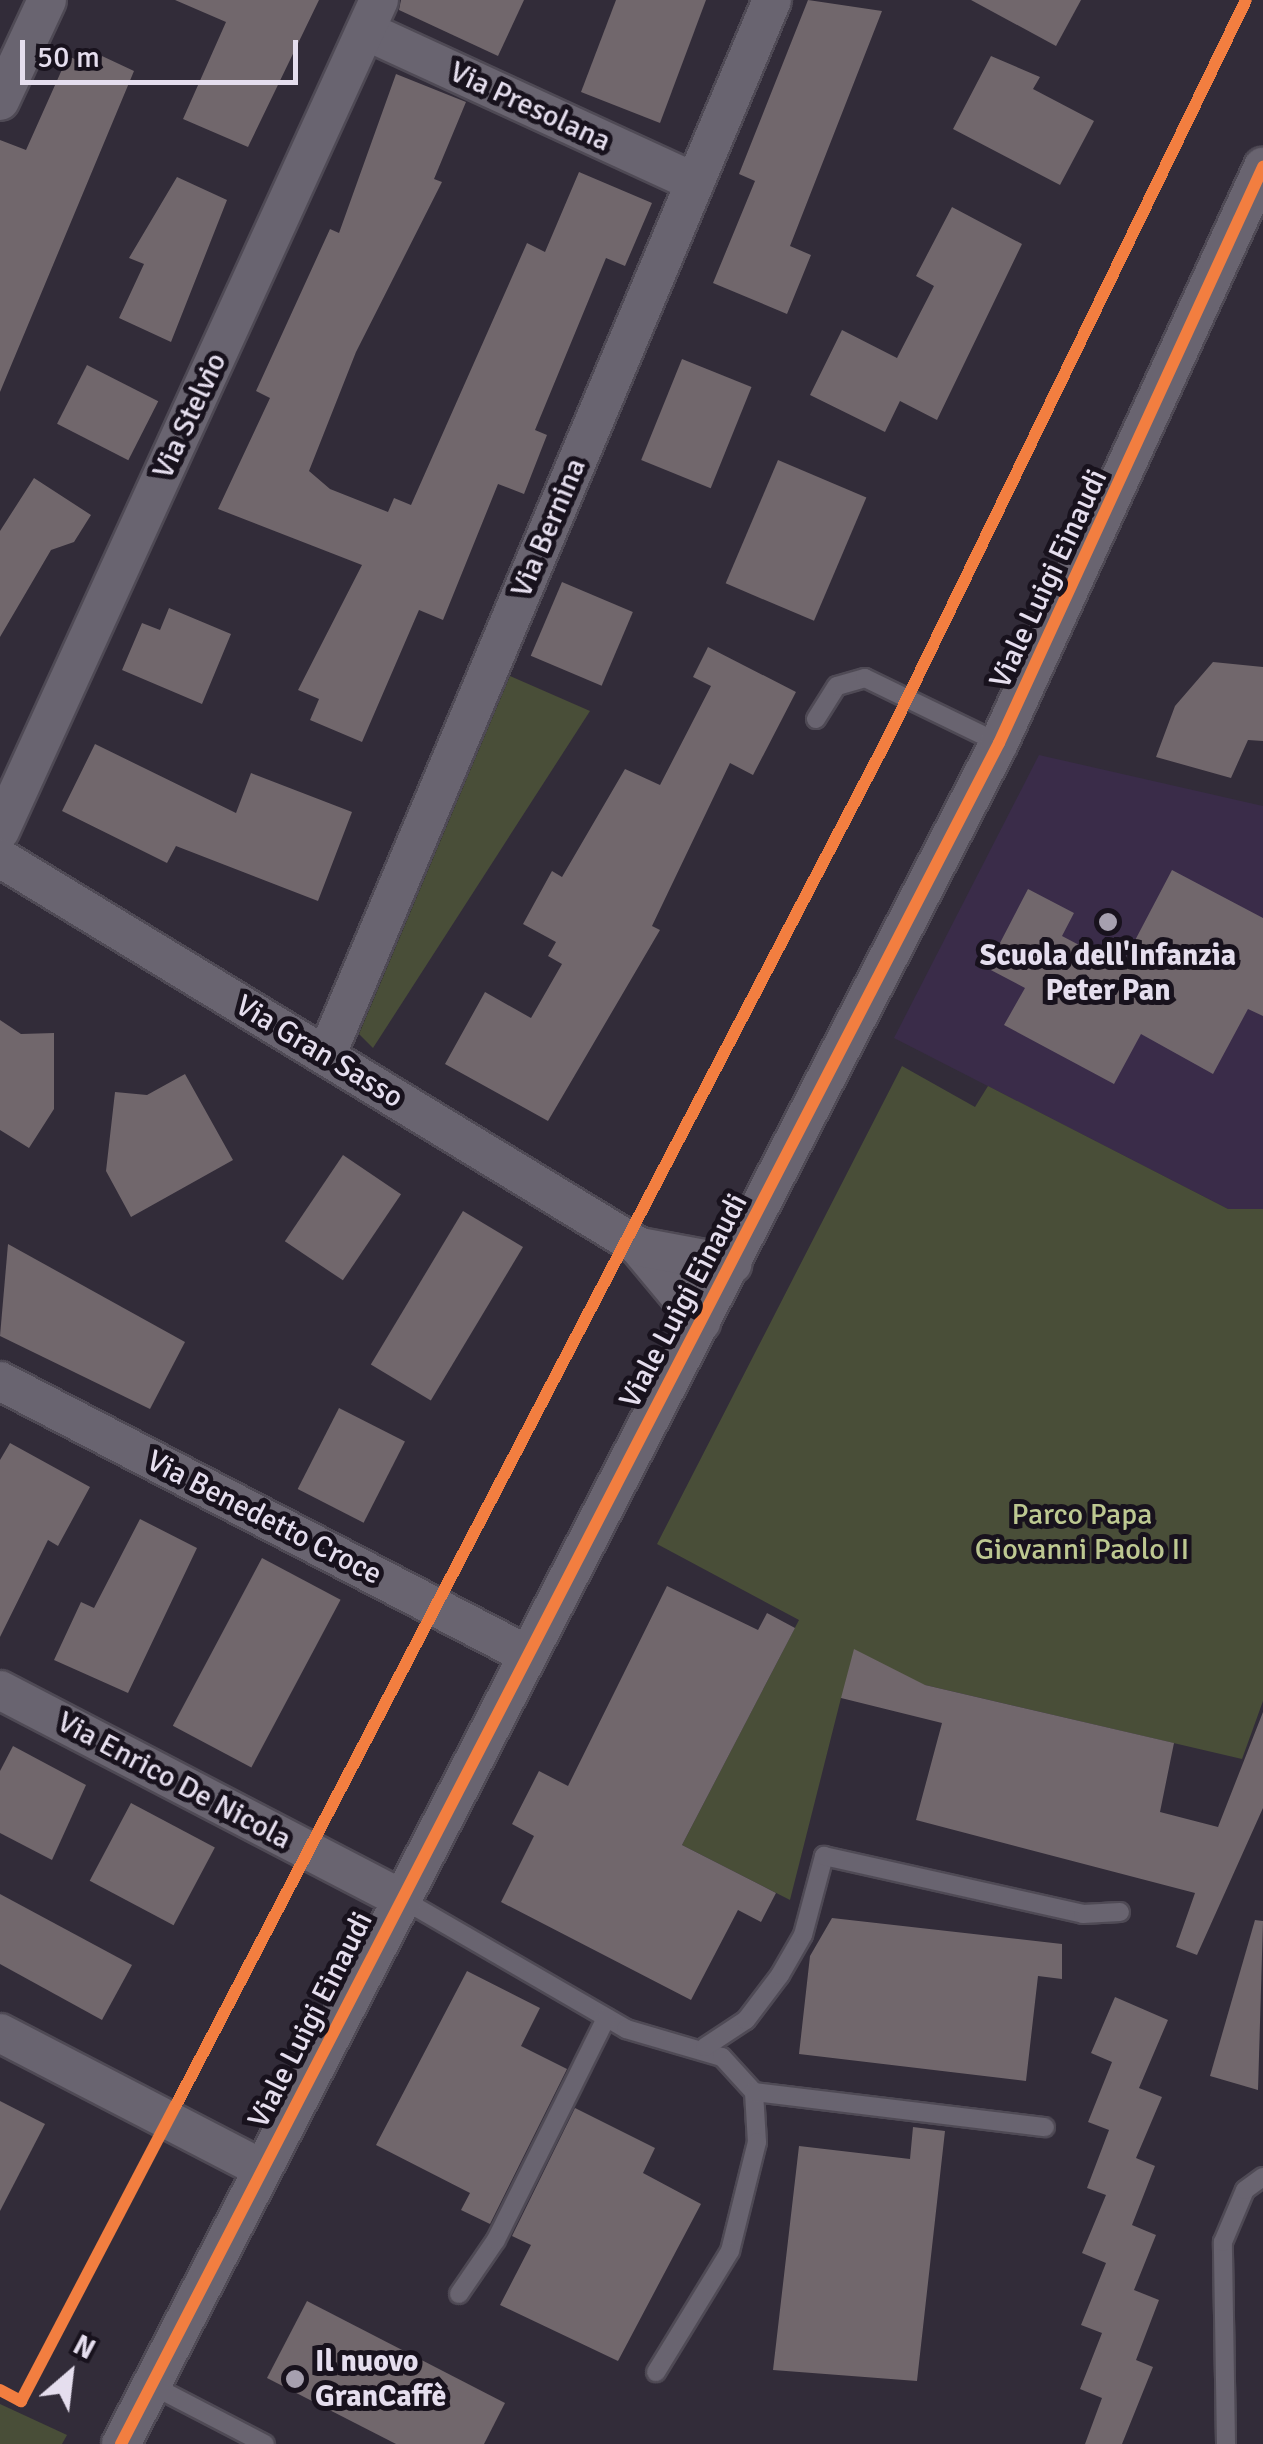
<!DOCTYPE html>
<meta charset="utf-8">
<style>
body{margin:0}
#map{position:relative;width:1263px;height:2444px;overflow:hidden;background:#322c39;font-family:Signika,sans-serif}
div>[style]{position:absolute}
.built>*{inset:0;background:#3a2c49}
.green>*{inset:0;background:#494e38}
.building>*{inset:0;background:#71676c;transform-origin:0 0}
.roads{filter:drop-shadow(2px 0 #4f4a55) drop-shadow(-2px 0 #4f4a55) drop-shadow(0 2px #4f4a55) drop-shadow(0 -2px #4f4a55)}
.lane>*{height:18px;margin:-9px;padding:0 9px;transform-origin:9px;border-radius:9px;background:#696470}
.street>*{height:38px;margin:-19px;padding:0 19px;transform-origin:19px;border-radius:19px;background:#696470}
.cycleway>*{height:12px;margin:-6px;padding:0 6px;transform-origin:6px;border-radius:6px;background:#f27e40}
.dots>*{width:28px;height:28px;translate:-50% -50%;box-sizing:border-box;border:5px solid #18121d;border-radius:50%}
span{translate:-50% -50%;white-space:nowrap;text-align:center;line-height:1.15;-webkit-text-stroke:10px #18121d;paint-order:stroke}
.street-label{font-size:30px;color:#e5deee}
.poi-label{font-size:30px;color:#e5deee;font-weight:700}
.left{translate:0 -50%;text-align:left}
.park-label{font-size:30px;color:#bdc891}
.north{position:absolute;left:20px;top:2324px;width:100px;height:100px;-webkit-text-stroke:8px #18121d;paint-order:stroke;rotate:28deg;font-size:28px;font-weight:700;line-height:40px;text-align:center;color:#e5deee}
.north::after{content:'';display:block;margin:auto;width:35px;height:45px;background:#e5deee;clip-path:polygon(50% 0,100% 100%,50% 72%,0 100%)}
.scale{position:absolute;left:20px;top:40px;width:278px;height:45px;box-sizing:border-box;border:5px solid #e5deee;border-top:0;padding-left:12px;font-size:30px;line-height:35px;white-space:nowrap;color:#e5deee;-webkit-text-stroke:8px #18121d;paint-order:stroke}
</style>
<div id="map">
<div class="built">
<div style="clip-path:polygon(1039px 755px,1263px 806px,1263px 1209px,1228px 1209px,894px 1038px)"></div>
</div>
<div class="green">
<div style="clip-path:polygon(510px 676px,590px 711px,373px 1048px,359px 1034px)"></div>
<div style="clip-path:polygon(902px 1066px,975px 1107px,988px 1086px,1228px 1209px,1263px 1209px,1263px 1701px,1242px 1759px,925px 1685px,841px 1698px,790px 1900px,682px 1845px,799px 1620px,657px 1544px)"></div>
<div style="clip-path:polygon(0 2404px,67px 2435px,62px 2444px,0 2444px)"></div>
</div>
<div class="building">
<div style="clip-path:polygon(319px 0,248px 147px,183px 119px,226px 22px,175px 0)"></div>
<div style="clip-path:polygon(401px 0,524px 0,498px 56px,399px 10px)"></div>
<div style="clip-path:polygon(616px 0,706px 0,660px 123px,581px 92px)"></div>
<div style="clip-path:polygon(808px 0,882px 11px,790px 246px,811px 255px,787px 314px,713px 283px,755px 181px,739px 174px)"></div>
<div style="clip-path:polygon(971px 0,1081px 0,1056px 46px)"></div>
<div style="clip-path:polygon(68px 56px,97px 69px,102px 56px,134px 71px,0 392px,0 140px,26px 150px)"></div>
<div style="clip-path:polygon(991px 56px,1040px 77px,1033px 89px,1094px 121px,1060px 185px,953px 129px)"></div>
<div style="clip-path:polygon(396px 74px,466px 102px,434px 179px,442px 182px,356px 352px,309px 471px,330px 489px,388px 512px,394px 498px,411px 505px,527px 243px,545px 252px,579px 172px,652px 203px,625px 266px,606px 258px,535px 430px,547px 435px,524px 494px,498px 484px,443px 620px,419px 610px,362px 742px,310px 720px,319px 699px,298px 690px,362px 565px,218px 509px,270px 398px,256px 391px,330px 229px,339px 233px)"></div>
<div style="clip-path:polygon(177px 177px,227px 200px,171px 342px,119px 318px,144px 264px,129px 258px)"></div>
<div style="clip-path:polygon(952px 207px,1022px 244px,937px 420px,900px 401px,885px 432px,810px 395px,842px 330px,897px 358px,934px 286px,916px 276px)"></div>
<div style="left:682px;top:359px;width:75px;height:109px;rotate:22deg"></div>
<div style="left:87px;top:365px;width:80px;height:66px;rotate:27deg"></div>
<div style="left:778px;top:460px;width:96px;height:134px;rotate:23deg"></div>
<div style="clip-path:polygon(34px 478px,91px 515px,74px 542px,51px 550px,0 637px,0 531px)"></div>
<div style="left:562px;top:582px;width:77px;height:80px;rotate:23deg"></div>
<div style="clip-path:polygon(169px 608px,231px 634px,202px 704px,122px 670px,142px 623px,160px 630px)"></div>
<div style="clip-path:polygon(708px 647px,796px 692px,753px 775px,730px 763px,652px 926px,660px 930px,548px 1121px,445px 1064px,485px 992px,531px 1018px,562px 964px,548px 956px,556px 942px,523px 924px,552px 871px,562px 877px,625px 769px,660px 785px,711px 686px,693px 677px)"></div>
<div style="clip-path:polygon(1213px 662px,1263px 667px,1263px 741px,1248px 740px,1231px 778px,1156px 757px,1175px 706px)"></div>
<div style="clip-path:polygon(95px 744px,236px 813px,251px 773px,352px 812px,318px 901px,176px 846px,167px 863px,62px 811px)"></div>
<div style="clip-path:polygon(1172px 870px,1263px 918px,1263px 1016px,1248px 1009px,1213px 1074px,1141px 1034px,1114px 1084px,1004px 1025px,1025px 988px,987px 968px,1028px 889px,1074px 913px,1062px 936px,1121px 967px)"></div>
<div style="clip-path:polygon(0 1020px,21px 1034px,54px 1033px,54px 1109px,29px 1148px,0 1130px)"></div>
<div style="clip-path:polygon(185px 1074px,233px 1160px,131px 1217px,106px 1171px,115px 1092px,147px 1095px)"></div>
<div style="left:343px;top:1155px;width:70px;height:104px;rotate:34deg"></div>
<div style="left:463px;top:1211px;width:70px;height:179px;rotate:31deg"></div>
<div style="clip-path:polygon(8px 1244px,185px 1342px,150px 1409px,0 1336px)"></div>
<div style="left:339px;top:1408px;width:74px;height:91px;rotate:27deg"></div>
<div style="clip-path:polygon(10px 1443px,90px 1487px,58px 1546px,48px 1540px,0 1637px,0 1460px)"></div>
<div style="clip-path:polygon(140px 1519px,197px 1548px,128px 1693px,54px 1660px,81px 1602px,94px 1608px)"></div>
<div style="left:262px;top:1558px;width:89px;height:190px;rotate:28deg"></div>
<div style="clip-path:polygon(667px 1586px,758px 1630px,767px 1613px,795px 1628px,682px 1845px,776px 1893px,761px 1922px,738px 1910px,691px 2000px,501px 1902px,534px 1836px,512px 1824px,539px 1771px,568px 1786px)"></div>
<div style="clip-path:polygon(854px 1649px,925px 1685px,1174px 1743px,1160px 1812px,1218px 1827px,1263px 1712px,1263px 1808px,1197px 1955px,1176px 1947px,1195px 1893px,916px 1820px,942px 1723px,841px 1698px)"></div>
<div style="clip-path:polygon(13px 1746px,86px 1785px,52px 1860px,0 1833px,0 1771px)"></div>
<div style="left:131px;top:1803px;width:95px;height:88px;rotate:28deg"></div>
<div style="clip-path:polygon(0 1894px,132px 1965px,102px 2020px,0 1964px)"></div>
<div style="clip-path:polygon(832px 1918px,1062px 1944px,1062px 1979px,1038px 1976px,1026px 2081px,799px 2054px,810px 1956px)"></div>
<div style="clip-path:polygon(1255px 1920px,1263px 1921px,1258px 2090px,1210px 2076px)"></div>
<div style="clip-path:polygon(467px 1971px,540px 2008px,521px 2046px,567px 2069px,490px 2224px,461px 2210px,470px 2193px,376px 2145px)"></div>
<div style="clip-path:polygon(1115px 1997px,1168px 2020px,1139px 2088px,1162px 2097px,1136px 2158px,1155px 2166px,1132px 2225px,1156px 2235px,1134px 2290px,1159px 2300px,1136px 2360px,1153px 2367px,1122px 2444px,1085px 2444px,1102px 2398px,1080px 2389px,1102px 2333px,1081px 2325px,1106px 2263px,1082px 2253px,1106px 2195px,1087px 2188px,1109px 2130px,1088px 2122px,1112px 2062px,1091px 2053px)"></div>
<div style="clip-path:polygon(0 2101px,45px 2124px,0 2211px)"></div>
<div style="clip-path:polygon(575px 2108px,655px 2148px,643px 2173px,701px 2204px,618px 2361px,500px 2305px,531px 2245px,512px 2236px)"></div>
<div style="clip-path:polygon(913px 2127px,945px 2131px,917px 2381px,773px 2370px,799px 2146px,910px 2159px)"></div>
<div style="clip-path:polygon(307px 2301px,505px 2403px,484px 2444px,396px 2444px,267px 2378px)"></div>
</div>
<div class="roads">
<div class="lane">
<div style="left:816px;top:719px;width:39px;rotate:-58deg"></div>
<div style="left:837px;top:686px;width:29px;rotate:-16deg"></div>
<div style="left:865px;top:678px;width:149px;rotate:25.9deg"></div>
<div style="left:402px;top:1899px;width:259px;rotate:30.1deg"></div>
<div style="left:626px;top:2029px;width:100px;rotate:16.3deg"></div>
<div style="left:722px;top:2057px;width:47px;rotate:47.6deg"></div>
<div style="left:754px;top:2092px;width:50px;rotate:86.6deg"></div>
<div style="left:757px;top:2142px;width:112px;rotate:103.9deg"></div>
<div style="left:730px;top:2251px;width:142px;rotate:121.4deg"></div>
<div style="left:705px;top:2047px;width:49px;rotate:-33.4deg"></div>
<div style="left:746px;top:2020px;width:56px;rotate:-52.9deg"></div>
<div style="left:780px;top:1975px;width:46px;rotate:-60.1deg"></div>
<div style="left:803px;top:1935px;width:82px;rotate:-75.1deg"></div>
<div style="left:824px;top:1856px;width:265px;rotate:12.6deg"></div>
<div style="left:1083px;top:1914px;width:37px;rotate:-3deg"></div>
<div style="left:754px;top:2092px;width:293px;rotate:6.9deg"></div>
<div style="left:459px;top:2294px;width:65px;rotate:-55.6deg"></div>
<div style="left:496px;top:2240px;width:248px;rotate:-63.6deg"></div>
<div style="left:153px;top:2386px;width:126px;rotate:27.4deg"></div>
<div style="left:1226px;top:2444px;width:202px;rotate:-90.9deg"></div>
<div style="left:1223px;top:2242px;width:56px;rotate:-67.1deg"></div>
<div style="left:1245px;top:2190px;width:22px;rotate:-36deg"></div>
</div>
<div class="street">
<div style="left:366px;top:31px;width:362px;rotate:24.7deg"></div>
<div style="left:0;top:101px;width:111px;rotate:-65deg"></div>
<div style="left:0;top:831px;width:913px;rotate:-65.48deg"></div>
<div style="left:0;top:858px;width:747px;rotate:31.31deg"></div>
<div style="left:638px;top:1246px;width:99px;rotate:50.3deg"></div>
<div style="left:326px;top:1056px;width:1146px;rotate:-67.1deg"></div>
<div style="left:640px;top:1247px;width:94px;rotate:10.5deg"></div>
<div style="left:0;top:1381px;width:595px;rotate:27.43deg"></div>
<div style="left:0;top:1690px;width:453px;rotate:27.5deg"></div>
<div style="left:0;top:2033px;width:295px;rotate:27.4deg"></div>
<div style="left:121px;top:2444px;width:1914px;rotate:-62.7deg"></div>
<div style="left:999px;top:743px;width:634px;rotate:-65.38deg"></div>
</div>
</div>
<div class="cycleway">
<div style="left:0;top:2390px;width:24px;rotate:28deg"></div>
<div style="left:21px;top:2401px;width:334px;rotate:-62.4deg"></div>
<div style="left:176px;top:2105px;width:1539px;rotate:-62.49deg"></div>
<div style="left:887px;top:740px;width:822px;rotate:-64.12deg"></div>
<div style="left:121px;top:2444px;width:1914px;rotate:-62.7deg"></div>
<div style="left:999px;top:743px;width:634px;rotate:-65.38deg"></div>
</div>
<div class="dots">
<div style="left:1108px;top:922px;background:#a6a0af"></div>
<div style="left:295px;top:2379px;background:#a6a0af"></div>
</div>
<div class="street-label">
<span style="left:530px;top:107px;rotate:25deg">Via Presolana</span>
<span style="left:190px;top:416px;rotate:-65deg">Via Stelvio</span>
<span style="left:549px;top:528px;rotate:-67deg">Via Bernina</span>
<span style="left:1049px;top:579px;rotate:-65deg">Viale Luigi Einaudi</span>
<span style="left:319px;top:1052px;rotate:31deg">Via Gran Sasso</span>
<span style="left:684px;top:1301px;rotate:-62deg">Viale Luigi Einaudi</span>
<span style="left:264px;top:1518px;rotate:27deg">Via Benedetto Croce</span>
<span style="left:174px;top:1781px;rotate:28deg">Via Enrico De Nicola</span>
<span style="left:311px;top:2020px;rotate:-63deg">Viale Luigi Einaudi</span>
</div>
<div class="poi-label">
<span style="left:1108px;top:973px">Scuola dell'Infanzia<br>Peter Pan</span>
<span class="left" style="left:315px;top:2379px">Il nuovo<br>GranCaffè</span>
</div>
<div class="park-label">
<span style="left:1082px;top:1532px">Parco Papa<br>Giovanni Paolo II</span>
</div>
<div class="north">N</div>
<div class="scale">50 m</div>
</div>
